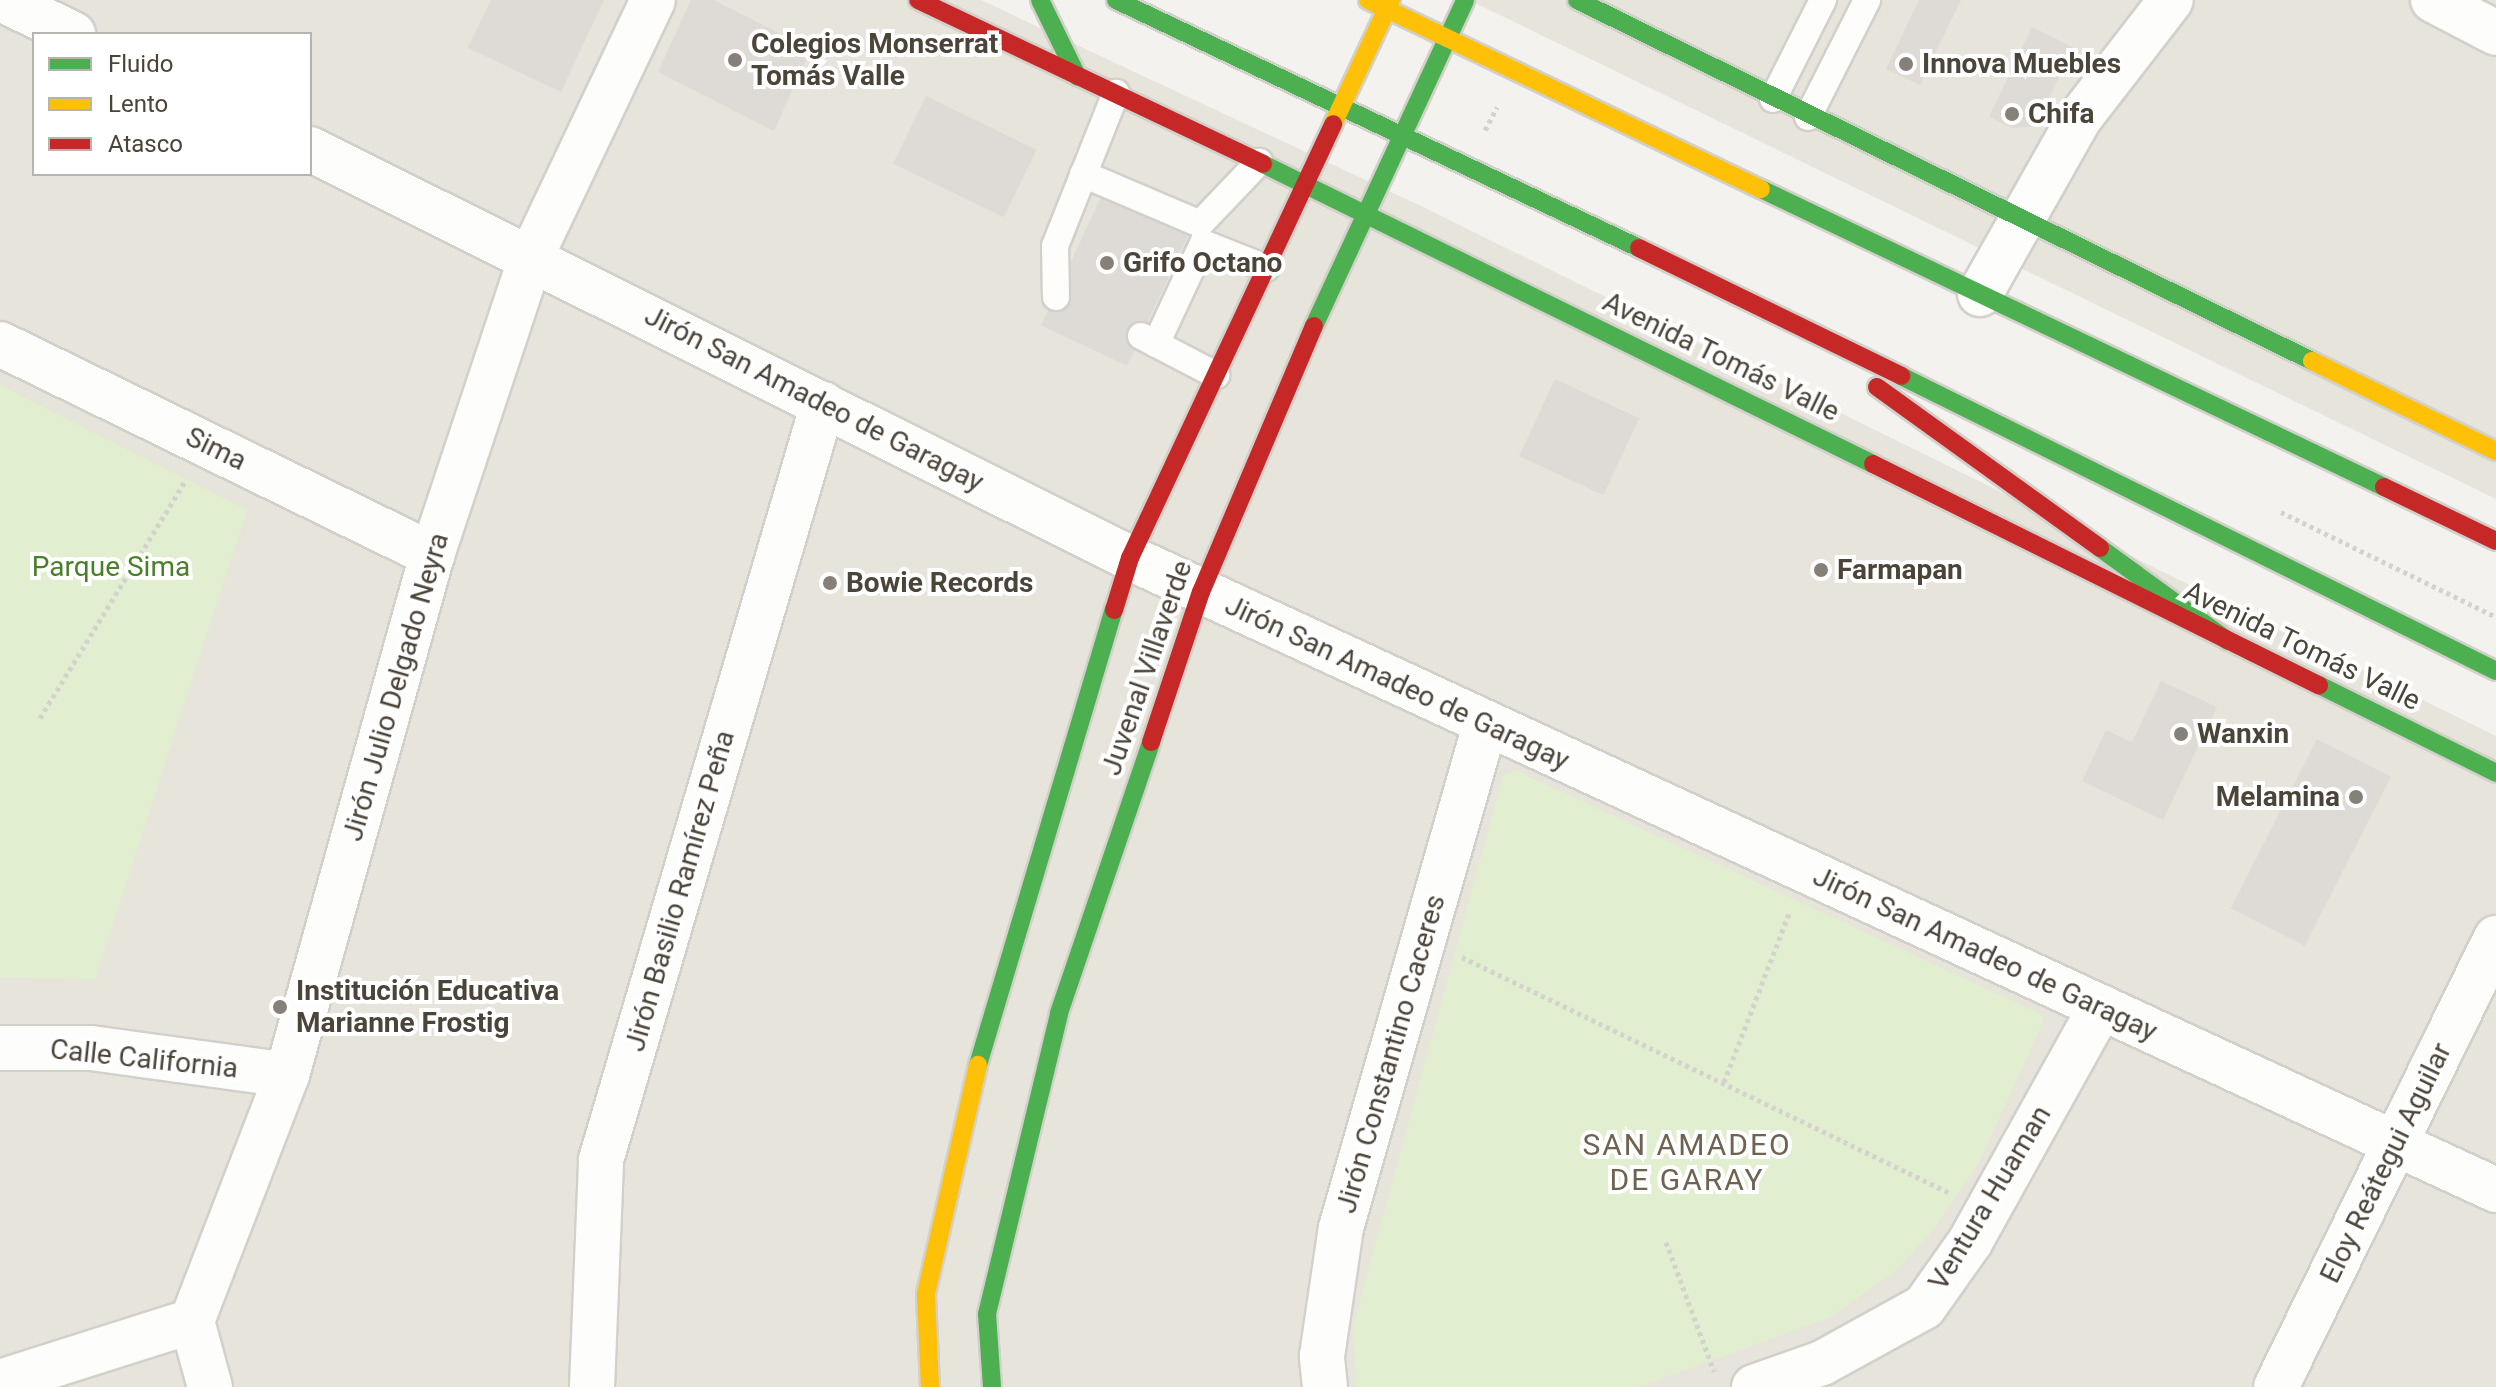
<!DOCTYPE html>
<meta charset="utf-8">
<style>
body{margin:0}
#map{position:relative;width:2496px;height:1387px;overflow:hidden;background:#f4f2ee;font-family:Roboto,sans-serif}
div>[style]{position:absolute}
.residential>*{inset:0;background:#e7e4dc}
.green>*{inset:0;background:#e1eecf}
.building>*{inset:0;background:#dedbd6;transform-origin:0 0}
.path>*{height:5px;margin-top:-2.5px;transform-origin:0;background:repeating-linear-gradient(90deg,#d3d2cc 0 4px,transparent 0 8px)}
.roads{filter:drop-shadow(2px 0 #d2d0cb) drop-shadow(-2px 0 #d2d0cb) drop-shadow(0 2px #d2d0cb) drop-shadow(0 -2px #d2d0cb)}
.lane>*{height:26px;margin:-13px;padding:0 13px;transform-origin:13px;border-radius:13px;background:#fdfdfc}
.street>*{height:44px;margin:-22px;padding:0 22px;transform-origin:22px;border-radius:22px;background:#fdfdfc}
.fast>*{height:18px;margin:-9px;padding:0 9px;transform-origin:9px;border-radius:9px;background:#4caf50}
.slow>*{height:18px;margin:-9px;padding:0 9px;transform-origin:9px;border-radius:9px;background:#ffc107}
.jam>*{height:18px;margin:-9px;padding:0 9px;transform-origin:9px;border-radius:9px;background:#c62828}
.dots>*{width:22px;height:22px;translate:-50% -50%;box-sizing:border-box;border:4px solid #fff;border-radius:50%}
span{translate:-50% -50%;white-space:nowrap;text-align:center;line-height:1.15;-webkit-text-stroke:8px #fff;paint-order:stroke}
.poi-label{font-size:28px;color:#4b4439;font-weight:700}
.left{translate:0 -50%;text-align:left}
.right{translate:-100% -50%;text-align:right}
.street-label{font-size:28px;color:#4b4439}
.park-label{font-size:28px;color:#4a7f2a}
.neighbourhood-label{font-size:30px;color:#6e6250;letter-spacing:2px}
.legend{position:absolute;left:32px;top:32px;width:280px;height:144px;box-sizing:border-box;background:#fff;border:2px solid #b7b4b0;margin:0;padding:10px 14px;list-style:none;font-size:24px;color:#4b4439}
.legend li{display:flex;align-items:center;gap:16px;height:40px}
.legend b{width:40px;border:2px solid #b7b4b0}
</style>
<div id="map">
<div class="residential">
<div style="clip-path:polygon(evenodd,0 0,981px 0,1421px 206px,2496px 736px,2496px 1387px,0 1387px,0 0,34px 34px,310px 34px,310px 174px,34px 174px,34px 34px)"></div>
<div style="clip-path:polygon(1469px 0,2496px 0,2496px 499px)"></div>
</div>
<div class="green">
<div style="clip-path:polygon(0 385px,247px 510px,95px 980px,0 977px)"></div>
<div style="clip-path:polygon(1515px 770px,2041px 1014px,2043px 1022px,1978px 1165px,1929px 1235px,1894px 1272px,1829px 1318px,1639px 1387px,1356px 1387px,1353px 1326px,1503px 776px)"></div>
</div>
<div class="building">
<div style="clip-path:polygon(491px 0,604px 0,561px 92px,468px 48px)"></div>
<div style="clip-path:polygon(691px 0,713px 0,811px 49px,774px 131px,658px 72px)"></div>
<div style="clip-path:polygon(1919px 0,1961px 0,1920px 85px,1886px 69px)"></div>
<div style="clip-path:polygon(2032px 27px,2073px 47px,2036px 126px,2012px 128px,1989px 117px)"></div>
<div style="left:926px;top:96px;width:123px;height:75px;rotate:26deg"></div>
<div style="left:1102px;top:195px;width:95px;height:144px;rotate:25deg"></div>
<div style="left:1555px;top:379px;width:93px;height:85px;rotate:25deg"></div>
<div style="clip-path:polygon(2161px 681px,2217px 707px,2163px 820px,2082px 781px,2106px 730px,2132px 742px)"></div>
<div style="left:2317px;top:739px;width:83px;height:190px;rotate:27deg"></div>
</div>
<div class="path">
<div style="left:1485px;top:130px;width:26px;rotate:-62deg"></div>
<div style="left:2281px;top:512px;width:239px;rotate:26deg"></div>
<div style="left:40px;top:718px;width:279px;rotate:-58.5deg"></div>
<div style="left:1462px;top:957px;width:542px;rotate:25.81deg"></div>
<div style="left:1724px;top:1082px;width:183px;rotate:-68.9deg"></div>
<div style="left:1666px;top:1242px;width:138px;rotate:69.6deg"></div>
</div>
<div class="roads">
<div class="lane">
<div style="left:1773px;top:99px;width:111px;rotate:-63.2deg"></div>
<div style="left:1808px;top:117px;width:131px;rotate:-63.2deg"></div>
<div style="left:1083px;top:174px;width:127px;rotate:23.1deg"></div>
<div style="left:1200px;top:224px;width:86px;rotate:-46.4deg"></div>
<div style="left:1056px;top:297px;width:51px;rotate:-91.1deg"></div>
<div style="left:1055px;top:246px;width:165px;rotate:-68.3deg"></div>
<div style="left:1141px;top:336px;width:85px;rotate:27.5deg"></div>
<div style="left:1156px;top:344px;width:111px;rotate:-65deg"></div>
<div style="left:1203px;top:243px;width:68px;rotate:21.6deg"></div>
</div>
<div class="street">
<div style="left:3px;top:0;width:78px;rotate:25.9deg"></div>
<div style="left:2433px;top:0;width:71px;rotate:27.6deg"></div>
<div style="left:310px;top:149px;width:916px;rotate:26.51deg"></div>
<div style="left:1130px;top:558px;width:1505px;rotate:24.83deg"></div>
<div style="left:1980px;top:294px;width:201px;rotate:-60.5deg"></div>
<div style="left:2079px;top:119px;width:150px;rotate:-52.3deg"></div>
<div style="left:0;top:344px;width:481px;rotate:26deg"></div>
<div style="left:0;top:1048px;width:91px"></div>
<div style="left:91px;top:1048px;width:198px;rotate:7.8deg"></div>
<div style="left:0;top:1382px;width:201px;rotate:-17.6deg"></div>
<div style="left:210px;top:1387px;width:68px;rotate:-105.3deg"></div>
<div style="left:192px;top:1321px;width:264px;rotate:-68.9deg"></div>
<div style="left:287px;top:1075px;width:540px;rotate:-74.42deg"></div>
<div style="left:432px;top:555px;width:314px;rotate:-71.6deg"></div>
<div style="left:531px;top:257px;width:284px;rotate:-64.6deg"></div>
<div style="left:592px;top:1387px;width:227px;rotate:-87.7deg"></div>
<div style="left:601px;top:1160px;width:788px;rotate:-73.64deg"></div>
<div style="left:1325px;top:1387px;width:31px;rotate:-96deg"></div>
<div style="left:1322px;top:1356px;width:129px;rotate:-81.6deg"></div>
<div style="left:1341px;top:1228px;width:523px;rotate:-74.02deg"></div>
<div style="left:1754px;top:1387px;width:72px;rotate:-19.4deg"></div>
<div style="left:1822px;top:1363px;width:116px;rotate:-28.8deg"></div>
<div style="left:1924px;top:1307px;width:80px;rotate:-54.7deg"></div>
<div style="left:1970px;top:1242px;width:269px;rotate:-60.9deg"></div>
<div style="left:2276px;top:1387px;width:500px;rotate:-63.9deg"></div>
</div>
<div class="fast">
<div style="left:1040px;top:0;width:85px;rotate:64deg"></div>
<div style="left:1116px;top:0;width:579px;rotate:25.37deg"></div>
<div style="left:1577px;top:0;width:819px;rotate:26.16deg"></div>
<div style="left:1263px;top:164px;width:680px;rotate:26.19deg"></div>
<div style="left:1761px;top:189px;width:691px;rotate:25.56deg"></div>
<div style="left:1314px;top:326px;width:359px;rotate:-65.1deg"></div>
<div style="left:1901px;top:376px;width:664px;rotate:26.37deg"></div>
<div style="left:2100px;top:548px;width:158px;rotate:36deg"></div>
<div style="left:2319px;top:685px;width:198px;rotate:26.4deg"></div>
<div style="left:978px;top:1065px;width:475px;rotate:-73.4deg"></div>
<div style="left:992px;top:1387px;width:73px;rotate:-93.9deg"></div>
<div style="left:987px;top:1314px;width:309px;rotate:-76.5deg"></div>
<div style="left:1059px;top:1013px;width:286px;rotate:-71.2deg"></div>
</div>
<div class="slow">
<div style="left:1368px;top:0;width:436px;rotate:25.7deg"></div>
<div style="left:1333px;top:124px;width:137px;rotate:-64.9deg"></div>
<div style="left:2312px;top:361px;width:205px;rotate:26.1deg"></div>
<div style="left:930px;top:1387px;width:93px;rotate:-92.5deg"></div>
<div style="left:926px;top:1294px;width:235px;rotate:-77.2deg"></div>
</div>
<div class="jam">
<div style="left:918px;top:0;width:382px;rotate:25.4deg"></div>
<div style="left:1639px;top:248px;width:292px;rotate:26deg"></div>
<div style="left:1877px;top:387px;width:275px;rotate:35.8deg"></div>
<div style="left:1873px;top:464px;width:498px;rotate:26.4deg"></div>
<div style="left:2384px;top:487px;width:124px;rotate:25.7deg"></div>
<div style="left:1114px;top:610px;width:54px;rotate:-72.9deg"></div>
<div style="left:1130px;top:558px;width:479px;rotate:-64.9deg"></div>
<div style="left:1151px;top:742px;width:158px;rotate:-71.6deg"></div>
<div style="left:1201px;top:592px;width:289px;rotate:-67deg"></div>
</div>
</div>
<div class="dots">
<div style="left:735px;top:60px;background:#868178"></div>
<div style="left:1906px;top:64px;background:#868178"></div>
<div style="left:2012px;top:114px;background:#868178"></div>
<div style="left:1107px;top:263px;background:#868178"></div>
<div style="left:1821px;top:570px;background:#868178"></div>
<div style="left:830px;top:583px;background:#868178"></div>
<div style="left:2181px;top:734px;background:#868178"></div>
<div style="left:2356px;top:797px;background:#868178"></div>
<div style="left:280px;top:1007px;background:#868178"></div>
</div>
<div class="poi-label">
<span class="left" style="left:751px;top:60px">Colegios Monserrat<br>Tomás Valle</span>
<span class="left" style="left:1922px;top:64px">Innova Muebles</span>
<span class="left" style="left:2028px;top:114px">Chifa</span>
<span class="left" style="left:1123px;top:263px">Grifo Octano</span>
<span class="left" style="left:1837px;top:570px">Farmapan</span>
<span class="left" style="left:846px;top:583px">Bowie Records</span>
<span class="left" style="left:2197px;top:734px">Wanxin</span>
<span class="right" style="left:2340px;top:797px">Melamina</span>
<span class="left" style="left:296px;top:1007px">Institución Educativa<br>Marianne Frostig</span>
</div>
<div class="street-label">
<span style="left:1721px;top:357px;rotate:26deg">Avenida Tomás Valle</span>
<span style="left:814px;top:399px;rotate:27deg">Jirón San Amadeo de Garagay</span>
<span style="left:216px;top:449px;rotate:26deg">Sima</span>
<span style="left:2302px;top:646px;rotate:26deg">Avenida Tomás Valle</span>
<span style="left:1147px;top:668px;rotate:-71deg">Juvenal Villaverde</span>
<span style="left:1397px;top:683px;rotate:25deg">Jirón San Amadeo de Garagay</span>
<span style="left:396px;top:687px;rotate:-74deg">Jirón Julio Delgado Neyra</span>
<span style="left:680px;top:891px;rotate:-74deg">Jirón Basilio Ramírez Peña</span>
<span style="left:1985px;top:954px;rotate:25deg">Jirón San Amadeo de Garagay</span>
<span style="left:1391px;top:1054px;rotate:-74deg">Jirón Constantino Caceres</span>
<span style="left:144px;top:1059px;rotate:6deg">Calle California</span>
<span style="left:2386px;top:1163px;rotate:-64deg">Eloy Reátegui Aguilar</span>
<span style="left:1990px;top:1198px;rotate:-59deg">Ventura Huaman</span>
</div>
<div class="park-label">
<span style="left:111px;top:567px">Parque Sima</span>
</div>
<div class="neighbourhood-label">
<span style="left:1687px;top:1162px">SAN AMADEO<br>DE GARAY</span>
</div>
<ul class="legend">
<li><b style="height:10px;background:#4caf50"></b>Fluido</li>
<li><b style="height:10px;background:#ffc107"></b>Lento</li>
<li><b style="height:10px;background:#c62828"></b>Atasco</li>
</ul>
</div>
